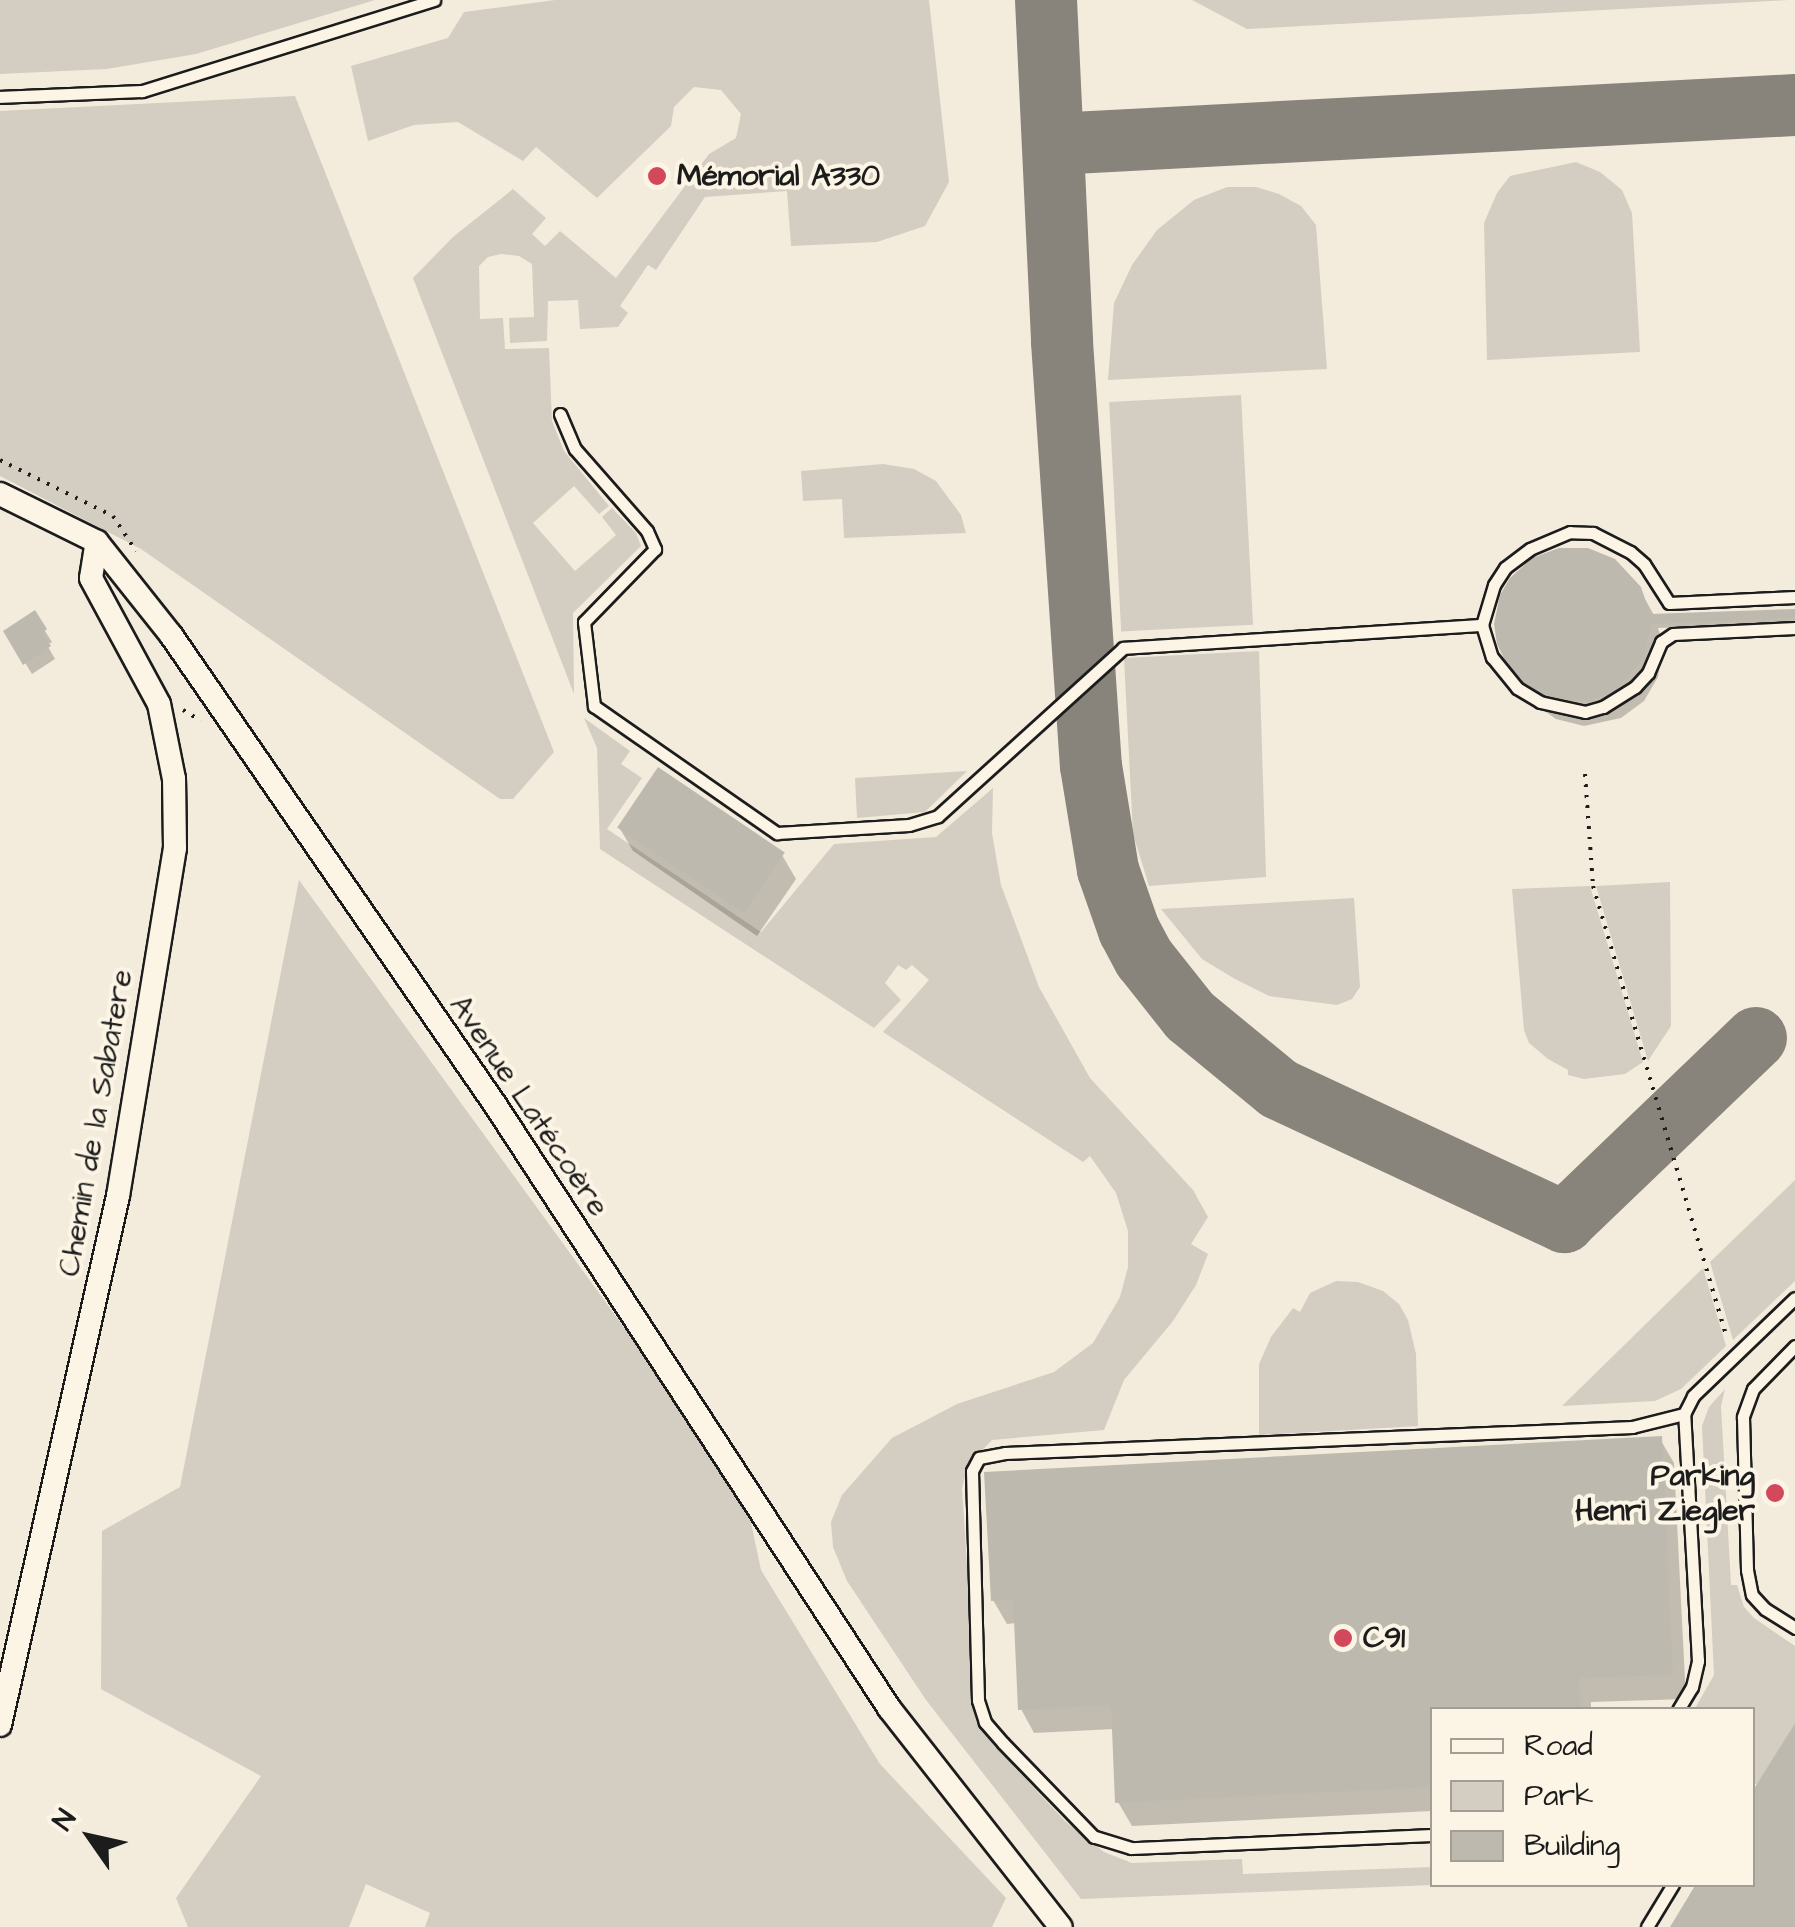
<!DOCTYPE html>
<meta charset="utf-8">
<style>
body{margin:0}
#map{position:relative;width:1795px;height:1927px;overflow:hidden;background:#f3ecdd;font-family:"Architects Daughter",sans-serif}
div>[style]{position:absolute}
.green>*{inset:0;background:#d3cec1;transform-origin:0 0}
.shadow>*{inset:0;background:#0003}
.taxiway>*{height:62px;margin:-31px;padding:0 31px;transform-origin:31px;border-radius:31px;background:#88847c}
.building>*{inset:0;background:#beb9ae;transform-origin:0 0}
.path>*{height:4px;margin-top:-2px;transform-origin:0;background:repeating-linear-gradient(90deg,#1c1c1c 0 2.5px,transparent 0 10.5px)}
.roads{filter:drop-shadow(2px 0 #1c1c1c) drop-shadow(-2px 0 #1c1c1c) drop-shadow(0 2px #1c1c1c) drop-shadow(0 -2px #1c1c1c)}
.service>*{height:11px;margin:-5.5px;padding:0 5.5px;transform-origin:5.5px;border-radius:5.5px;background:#fcf5e5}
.minor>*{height:22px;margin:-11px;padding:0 11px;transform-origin:11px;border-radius:11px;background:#fcf5e5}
.dots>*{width:28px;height:28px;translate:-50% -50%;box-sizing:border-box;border:5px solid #fcf5e5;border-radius:50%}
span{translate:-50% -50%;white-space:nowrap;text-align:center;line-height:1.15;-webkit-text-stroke:8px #fcf5e5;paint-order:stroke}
.poi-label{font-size:30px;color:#1c1c1c;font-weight:700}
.left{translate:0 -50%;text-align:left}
.right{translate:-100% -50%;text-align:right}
.street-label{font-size:30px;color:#1c1c1c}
.legend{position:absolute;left:1430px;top:1707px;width:325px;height:180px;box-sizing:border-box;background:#fcf5e5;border:2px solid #a29e95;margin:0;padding:12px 18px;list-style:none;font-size:30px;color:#1c1c1c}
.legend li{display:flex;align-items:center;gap:20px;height:50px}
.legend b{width:50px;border:2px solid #a29e95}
.north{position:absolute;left:40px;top:1787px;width:100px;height:100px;-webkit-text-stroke:8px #fcf5e5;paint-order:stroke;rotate:304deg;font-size:28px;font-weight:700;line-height:40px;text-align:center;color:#1c1c1c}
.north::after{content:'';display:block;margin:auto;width:35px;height:45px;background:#1c1c1c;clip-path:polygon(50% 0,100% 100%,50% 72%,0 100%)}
</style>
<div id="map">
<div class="green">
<div style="clip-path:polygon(0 0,375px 0,196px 54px,107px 69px,0 74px)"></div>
<div style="clip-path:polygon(555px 0,929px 0,949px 182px,925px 226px,877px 242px,791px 246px,787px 191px,705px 197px,656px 270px,648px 265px,620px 306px,628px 313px,618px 327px,580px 329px,578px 300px,548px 301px,547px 341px,510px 343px,509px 318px,534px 317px,532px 264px,519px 256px,501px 254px,488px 257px,479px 266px,480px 319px,503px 318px,505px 349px,549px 348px,552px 421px,564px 451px,609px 506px,599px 514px,574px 486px,533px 523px,575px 571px,616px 535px,602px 517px,612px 508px,636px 533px,641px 546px,573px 613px,574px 694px,413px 278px,453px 237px,513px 189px,546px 218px,532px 234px,545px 246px,560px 231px,616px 278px,709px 154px,736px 138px,741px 114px,721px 90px,694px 87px,674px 107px,671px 126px,597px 198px,536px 147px,523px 161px,458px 122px,414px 125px,368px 141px,351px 66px,448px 38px,464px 12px)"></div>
<div style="clip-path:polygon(1192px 0,1789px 0,1247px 29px)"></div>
<div style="clip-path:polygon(295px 96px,554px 752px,513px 799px,500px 799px,141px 549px,0 476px,0 111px)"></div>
<div style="clip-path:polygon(1576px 162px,1600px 172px,1622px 190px,1632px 213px,1640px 352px,1487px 360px,1484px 223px,1497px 193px,1510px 176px)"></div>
<div style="clip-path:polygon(1227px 187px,1256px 187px,1279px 194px,1301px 206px,1316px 225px,1327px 369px,1108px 380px,1114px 303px,1132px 265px,1157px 230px,1194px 200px)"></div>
<div style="left:1241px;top:395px;width:230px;height:132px;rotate:87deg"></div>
<div style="clip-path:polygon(883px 464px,914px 469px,936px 481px,961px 515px,966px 533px,844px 538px,842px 499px,803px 501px,801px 471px)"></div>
<div style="clip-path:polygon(1259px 651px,1266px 877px,1149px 886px,1133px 834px,1124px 658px)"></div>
<div style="clip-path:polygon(584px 718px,630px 751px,621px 764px,642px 778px,607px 829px,761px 932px,834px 844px,936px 837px,993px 788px,992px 833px,1001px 885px,1039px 987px,1090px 1078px,1193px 1190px,1208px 1217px,1191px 1244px,1208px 1254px,1196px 1285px,1173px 1321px,1124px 1380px,1104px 1430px,992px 1440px,968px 1465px,962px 1488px,977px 1717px,993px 1744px,1066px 1822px,1104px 1852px,1132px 1863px,1242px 1859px,1243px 1874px,1432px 1867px,1434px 1885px,1081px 1899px,926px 1700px,847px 1581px,833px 1547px,831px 1522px,842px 1495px,892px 1438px,957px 1404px,1054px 1372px,1093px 1343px,1120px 1297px,1128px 1267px,1128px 1231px,1116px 1193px,1090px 1156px,1083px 1162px,883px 1032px,929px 980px,912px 965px,906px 970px,898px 965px,885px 983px,901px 1000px,874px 1028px,600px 849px,597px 748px)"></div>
<div style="clip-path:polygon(967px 771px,925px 812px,857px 818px,855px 778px)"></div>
<div style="clip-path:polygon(299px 880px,745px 1494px,761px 1570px,880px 1764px,1006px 1898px,992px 1927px,425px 1927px,430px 1913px,366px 1884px,349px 1927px,188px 1927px,176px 1898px,261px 1776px,101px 1689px,102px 1531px,180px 1487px)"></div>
<div style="clip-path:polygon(1670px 882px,1671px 1026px,1648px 1061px,1596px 886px)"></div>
<div style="clip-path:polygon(1590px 886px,1643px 1062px,1625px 1074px,1584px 1079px,1568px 1075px,1568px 1070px,1548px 1059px,1529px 1043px,1524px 1030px,1512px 889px)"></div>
<div style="clip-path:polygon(1354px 898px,1360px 987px,1352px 999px,1337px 1005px,1269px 996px,1235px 979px,1202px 959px,1161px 909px)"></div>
<div style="clip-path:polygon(1795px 1180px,1795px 1281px,1733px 1340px,1710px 1262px)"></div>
<div style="clip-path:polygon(1703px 1268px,1726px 1346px,1681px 1389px,1655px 1401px,1562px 1406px)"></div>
<div style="clip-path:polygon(1336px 1281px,1358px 1282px,1383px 1291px,1399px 1304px,1408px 1320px,1416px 1354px,1418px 1426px,1259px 1435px,1259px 1364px,1271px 1337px,1293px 1308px,1300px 1312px,1310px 1293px)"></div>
<div style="clip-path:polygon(1725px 1389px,1721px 1406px,1731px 1585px,1737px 1585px,1744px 1607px,1754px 1618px,1795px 1646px,1795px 1723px,1757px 1785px,1753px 1782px,1752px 1710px,1694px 1710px,1714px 1675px,1702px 1426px,1709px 1407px)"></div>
</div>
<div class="shadow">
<div style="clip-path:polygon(1639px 588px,1655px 617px,1795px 611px,1795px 623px,1658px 628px,1662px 640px,1658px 677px,1644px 701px,1621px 718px,1584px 726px,1556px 719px,1533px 703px,1517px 678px)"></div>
<div style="clip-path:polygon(34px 614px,52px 642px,47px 645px,55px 659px,32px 674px,6px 632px)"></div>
<div style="clip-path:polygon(619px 827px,782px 855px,796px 879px,757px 936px,633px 851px)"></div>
<div style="clip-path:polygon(1660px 1439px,1674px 1463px,1686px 1699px,1591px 1702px,1591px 1710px,1432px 1710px,1432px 1811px,1132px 1826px,1118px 1802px,1114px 1729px,1034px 1733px,1021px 1709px,1017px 1623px,1007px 1624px,993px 1600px)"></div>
</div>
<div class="taxiway">
<div style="left:1046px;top:0;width:342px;rotate:87.3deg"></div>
<div style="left:1062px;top:342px;width:425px;rotate:86.1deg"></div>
<div style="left:1091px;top:766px;width:105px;rotate:80.7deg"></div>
<div style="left:1108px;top:870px;width:64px;rotate:70.7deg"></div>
<div style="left:1129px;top:930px;width:32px;rotate:62deg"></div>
<div style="left:1144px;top:958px;width:74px;rotate:51.6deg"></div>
<div style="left:1190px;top:1016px;width:115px;rotate:39.4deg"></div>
<div style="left:1279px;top:1089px;width:315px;rotate:25deg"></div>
<div style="left:1564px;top:1222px;width:266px;rotate:-43.8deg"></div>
<div style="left:1054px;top:144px;width:742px;rotate:-3.01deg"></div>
</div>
<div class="building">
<div style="clip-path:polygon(1559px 548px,1588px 548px,1615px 559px,1641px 587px,1650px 614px,1795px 609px,1795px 618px,1651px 624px,1642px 661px,1616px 690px,1589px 701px,1550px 700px,1523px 686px,1510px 671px,1497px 644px,1494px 624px,1500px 595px,1510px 578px,1532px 558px)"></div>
<div style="clip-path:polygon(35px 610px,47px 629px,42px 633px,51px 646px,23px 665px,3px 631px)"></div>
<div style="left:658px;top:767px;width:153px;height:73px;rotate:34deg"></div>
<div style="clip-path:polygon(1662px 1436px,1673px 1675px,1579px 1678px,1581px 1710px,1432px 1710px,1432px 1787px,1115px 1803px,1111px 1705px,1018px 1710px,1013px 1599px,991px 1601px,984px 1472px)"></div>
<div style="clip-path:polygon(1795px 1723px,1795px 1927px,1670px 1927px,1696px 1884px,1752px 1884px,1752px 1792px)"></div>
</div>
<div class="path">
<div style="left:0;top:460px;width:126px;rotate:26.4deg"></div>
<div style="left:113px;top:516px;width:42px;rotate:56.7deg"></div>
<div style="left:183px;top:710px;width:21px;rotate:31deg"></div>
<div style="left:1585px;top:774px;width:112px;rotate:85.9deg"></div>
<div style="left:1593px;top:886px;width:470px;rotate:73.5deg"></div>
</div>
<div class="roads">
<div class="service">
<div style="left:0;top:97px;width:142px;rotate:-2.4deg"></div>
<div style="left:142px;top:91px;width:306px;rotate:-17.3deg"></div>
<div style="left:560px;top:414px;width:38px;rotate:67deg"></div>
<div style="left:575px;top:449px;width:109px;rotate:48.7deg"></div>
<div style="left:647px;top:531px;width:20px;rotate:66deg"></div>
<div style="left:655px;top:549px;width:102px;rotate:134.2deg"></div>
<div style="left:584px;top:622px;width:85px;rotate:83.2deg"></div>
<div style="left:594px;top:706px;width:223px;rotate:34.8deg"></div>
<div style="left:777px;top:833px;width:132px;rotate:-3.5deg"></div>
<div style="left:909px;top:825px;width:30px;rotate:-17deg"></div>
<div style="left:938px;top:816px;width:250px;rotate:-42.2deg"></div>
<div style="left:1123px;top:648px;width:360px;rotate:-3.7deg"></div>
<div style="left:1795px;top:597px;width:126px;rotate:177.3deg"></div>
<div style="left:1669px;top:603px;width:46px;rotate:-122.7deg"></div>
<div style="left:1644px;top:564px;width:18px;rotate:-139deg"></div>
<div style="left:1630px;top:552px;width:42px;rotate:-152.8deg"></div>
<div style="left:1593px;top:533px;width:23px;rotate:-178deg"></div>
<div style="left:1570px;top:532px;width:43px;rotate:157deg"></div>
<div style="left:1530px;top:549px;width:31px;rotate:143deg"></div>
<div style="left:1505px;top:568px;width:20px;rotate:123deg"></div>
<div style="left:1494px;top:585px;width:42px;rotate:106.7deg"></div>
<div style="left:1482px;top:625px;width:34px;rotate:73deg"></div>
<div style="left:1492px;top:657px;width:40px;rotate:51deg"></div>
<div style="left:1517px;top:688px;width:27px;rotate:31deg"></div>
<div style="left:1540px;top:702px;width:46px;rotate:12.5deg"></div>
<div style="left:1585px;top:712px;width:19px;rotate:-16deg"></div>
<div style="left:1603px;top:707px;width:38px;rotate:-32deg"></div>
<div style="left:1635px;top:687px;width:19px;rotate:-47deg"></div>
<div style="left:1648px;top:673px;width:34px;rotate:-67deg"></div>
<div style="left:1661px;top:642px;width:14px;rotate:-34deg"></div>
<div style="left:1673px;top:634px;width:122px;rotate:-2.8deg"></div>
<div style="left:1795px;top:1346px;width:60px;rotate:134.3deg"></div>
<div style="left:1753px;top:1389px;width:30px;rotate:110deg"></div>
<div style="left:1743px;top:1417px;width:153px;rotate:88.5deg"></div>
<div style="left:1747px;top:1570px;width:25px;rotate:79deg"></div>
<div style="left:1752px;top:1595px;width:19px;rotate:47deg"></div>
<div style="left:1765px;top:1609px;width:36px;rotate:32deg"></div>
<div style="left:1678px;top:1710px;width:27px;rotate:-59deg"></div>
<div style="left:1692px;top:1687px;width:27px;rotate:-77deg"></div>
<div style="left:1698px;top:1661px;width:247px;rotate:-93.2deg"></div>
<div style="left:1684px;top:1414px;width:20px;rotate:-63deg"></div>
<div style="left:1693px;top:1396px;width:141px;rotate:-43.9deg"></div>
<div style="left:1432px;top:1835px;width:301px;rotate:177.5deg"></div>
<div style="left:1131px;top:1848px;width:39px;rotate:-163deg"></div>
<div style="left:1094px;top:1837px;width:131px;rotate:-134.1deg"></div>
<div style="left:1003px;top:1743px;width:28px;rotate:-131deg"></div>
<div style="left:985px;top:1722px;width:23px;rotate:-108deg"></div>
<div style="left:978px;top:1700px;width:229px;rotate:-91.5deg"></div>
<div style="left:972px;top:1471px;width:15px;rotate:-62deg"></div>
<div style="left:979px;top:1458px;width:26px;rotate:-11deg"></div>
<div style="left:1005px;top:1453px;width:628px;rotate:-2.37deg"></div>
<div style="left:1632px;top:1427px;width:54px;rotate:-14deg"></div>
<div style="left:1647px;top:1927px;width:50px;rotate:-58.8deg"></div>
</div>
<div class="minor">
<div style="left:0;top:494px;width:108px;rotate:26.3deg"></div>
<div style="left:97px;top:542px;width:119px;rotate:51.5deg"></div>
<div style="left:171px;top:635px;width:572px;rotate:55.39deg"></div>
<div style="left:496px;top:1106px;width:719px;rotate:56.86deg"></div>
<div style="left:889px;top:1708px;width:278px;rotate:51.9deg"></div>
<div style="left:0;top:1725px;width:542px;rotate:-77.43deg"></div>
<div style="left:118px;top:1196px;width:353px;rotate:-80.7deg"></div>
<div style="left:175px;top:848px;width:69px;rotate:-90.8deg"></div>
<div style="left:174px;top:779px;width:76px;rotate:-101.3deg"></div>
<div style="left:159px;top:704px;width:143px;rotate:-118.4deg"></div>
<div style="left:91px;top:578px;width:36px;rotate:-81deg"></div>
</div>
</div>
<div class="dots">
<div style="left:657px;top:176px;background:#d1495b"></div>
<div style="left:1775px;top:1493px;background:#d1495b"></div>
<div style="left:1343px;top:1638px;background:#d1495b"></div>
</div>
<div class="poi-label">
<span class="left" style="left:677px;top:176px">Mémorial A330</span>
<span class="right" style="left:1755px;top:1493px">Parking<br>Henri Ziegler</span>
<span class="left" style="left:1363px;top:1638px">C91</span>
</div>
<div class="street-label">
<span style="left:529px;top:1106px;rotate:56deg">Avenue Latécoère</span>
<span style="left:96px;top:1123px;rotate:-80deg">Chemin de la Sabatere</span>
</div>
<ul class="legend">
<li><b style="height:12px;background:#fcf5e5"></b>Road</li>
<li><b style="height:28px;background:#d3cec1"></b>Park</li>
<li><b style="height:28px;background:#beb9ae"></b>Building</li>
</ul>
<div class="north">N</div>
</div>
